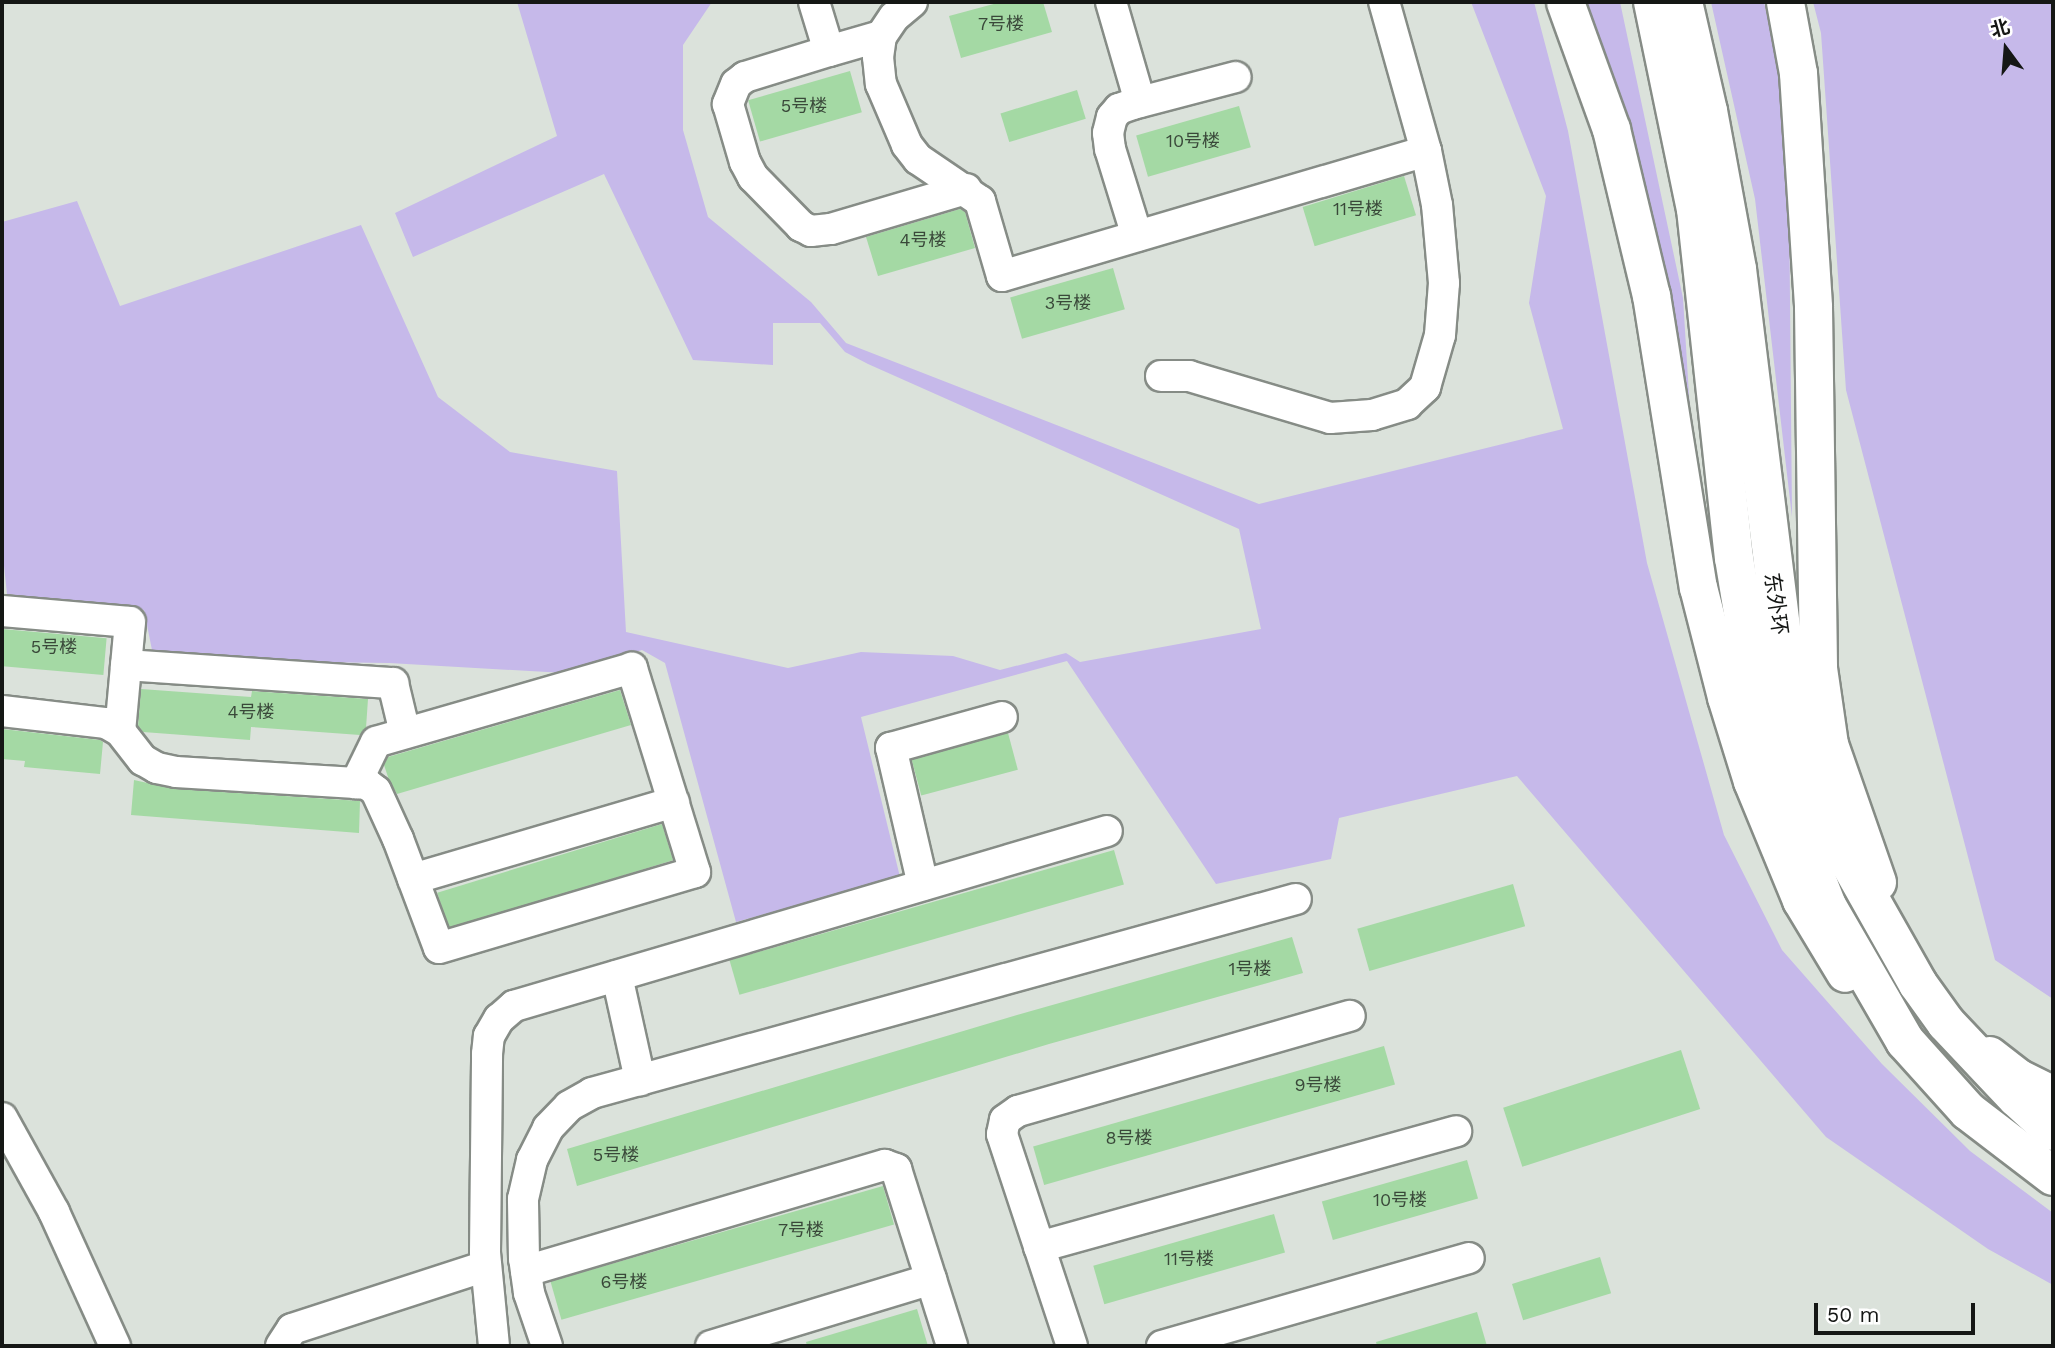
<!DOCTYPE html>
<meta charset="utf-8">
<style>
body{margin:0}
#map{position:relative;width:2055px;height:1348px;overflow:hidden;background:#dbe2db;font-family:"Work Sans","Noto Sans SC",sans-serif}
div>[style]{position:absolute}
.green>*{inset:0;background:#c6b9ea}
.building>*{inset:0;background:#a4d9a4;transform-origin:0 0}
.roads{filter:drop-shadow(2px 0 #868c86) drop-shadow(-2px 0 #868c86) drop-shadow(0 2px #868c86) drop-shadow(0 -2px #868c86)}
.minor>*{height:30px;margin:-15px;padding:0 15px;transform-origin:15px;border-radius:15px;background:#fff}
.major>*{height:37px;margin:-18.5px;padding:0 18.5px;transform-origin:18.5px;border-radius:18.5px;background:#fff}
.highway>*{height:38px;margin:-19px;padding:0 19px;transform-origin:19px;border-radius:19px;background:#fff}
span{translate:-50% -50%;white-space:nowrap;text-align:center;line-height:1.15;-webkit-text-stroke:5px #fff;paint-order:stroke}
.number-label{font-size:18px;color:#394839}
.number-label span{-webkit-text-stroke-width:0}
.street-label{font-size:21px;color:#151715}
.frame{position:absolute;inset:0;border:4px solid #151715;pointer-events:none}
.north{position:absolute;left:1971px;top:14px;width:70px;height:70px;-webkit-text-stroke:5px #fff;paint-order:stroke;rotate:344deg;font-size:19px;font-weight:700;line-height:28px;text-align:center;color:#151715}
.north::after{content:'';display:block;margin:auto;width:24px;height:32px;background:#151715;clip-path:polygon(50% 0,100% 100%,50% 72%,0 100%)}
.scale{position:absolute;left:1814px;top:1303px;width:161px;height:32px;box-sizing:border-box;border:4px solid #151715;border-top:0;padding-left:9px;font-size:21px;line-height:24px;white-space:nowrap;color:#151715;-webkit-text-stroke:5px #fff;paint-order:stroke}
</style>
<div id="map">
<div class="green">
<div style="clip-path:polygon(517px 2px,712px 2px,683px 45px,683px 130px,708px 217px,811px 302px,846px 343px,1259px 504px,1563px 429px,1529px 303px,1546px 196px,1471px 2px,1534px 2px,1568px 131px,1647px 563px,1724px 835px,1782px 950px,1882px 1064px,1970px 1151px,2053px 1213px,2053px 1285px,1988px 1249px,1826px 1137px,1517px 776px,1339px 818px,1331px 859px,1216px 884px,1067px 661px,861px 717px,900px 877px,736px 922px,665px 663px,642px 650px,565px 673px,389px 663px,154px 660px,144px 610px,7px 594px,2px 547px,2px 222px,77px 201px,120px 306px,361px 225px,438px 397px,510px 452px,617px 471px,626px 632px,788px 668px,861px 652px,953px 656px,1000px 670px,1066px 653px,1080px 662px,1261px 629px,1239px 529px,868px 364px,845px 352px,820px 323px,773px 323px,773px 365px,693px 360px,604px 174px,413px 257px,395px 213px,557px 136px)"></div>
<div style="clip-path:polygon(1584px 2px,1620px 2px,1683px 298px,1694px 476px,1632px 142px)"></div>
<div style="clip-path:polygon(1711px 2px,1764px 2px,1783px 90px,1789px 192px,1792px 517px,1755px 199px)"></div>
<div style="clip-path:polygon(1813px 2px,2053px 2px,2053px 999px,1995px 960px,1846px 390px,1821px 33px)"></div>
</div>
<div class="building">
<div style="clip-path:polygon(1001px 2px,1043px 2px,1052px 32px,961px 58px,949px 16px)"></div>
<div style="left:850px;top:71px;width:43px;height:106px;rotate:74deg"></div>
<div style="left:1077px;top:90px;width:30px;height:80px;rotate:73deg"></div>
<div style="left:1239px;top:106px;width:43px;height:107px;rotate:74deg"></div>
<div style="left:1404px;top:176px;width:41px;height:106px;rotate:73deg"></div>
<div style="clip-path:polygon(960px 209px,965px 212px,975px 248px,878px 276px,866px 237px)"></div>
<div style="left:1113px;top:268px;width:43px;height:107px;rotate:74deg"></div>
<div style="left:2px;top:629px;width:105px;height:37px;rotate:5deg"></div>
<div style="clip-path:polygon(141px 689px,251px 697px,252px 691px,368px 699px,366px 728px,360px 735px,251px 727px,250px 740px,143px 732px,138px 726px)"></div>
<div style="clip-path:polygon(620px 690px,631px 725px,397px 794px,389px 780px,384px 765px,388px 757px)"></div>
<div style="clip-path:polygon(2px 729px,100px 740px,103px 742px,100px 774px,24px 767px,25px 761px,2px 759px)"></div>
<div style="left:1008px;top:733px;width:38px;height:100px;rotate:75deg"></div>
<div style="clip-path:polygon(134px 780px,175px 789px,360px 801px,359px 833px,131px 815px)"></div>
<div style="left:662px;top:824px;width:38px;height:235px;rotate:73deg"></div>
<div style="left:1114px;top:850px;width:36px;height:400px;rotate:74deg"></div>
<div style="left:1513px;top:884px;width:44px;height:162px;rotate:74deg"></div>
<div style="clip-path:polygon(1292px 937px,1303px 973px,1049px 1044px,577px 1186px,567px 1149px,1017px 1015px)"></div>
<div style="left:1384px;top:1046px;width:40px;height:365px;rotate:74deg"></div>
<div style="left:1681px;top:1050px;width:62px;height:187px;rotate:72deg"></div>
<div style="left:1467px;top:1160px;width:40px;height:151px;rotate:74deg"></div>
<div style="left:883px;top:1186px;width:40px;height:346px;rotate:74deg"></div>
<div style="left:1274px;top:1214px;width:40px;height:188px;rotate:74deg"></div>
<div style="left:1600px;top:1257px;width:38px;height:92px;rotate:73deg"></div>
<div style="clip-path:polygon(917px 1309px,928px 1346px,807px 1346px,806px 1342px)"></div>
<div style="clip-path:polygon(1477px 1312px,1487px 1346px,1377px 1346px,1376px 1342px)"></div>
</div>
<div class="roads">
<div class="minor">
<div style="left:814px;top:2px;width:51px;rotate:73deg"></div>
<div style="left:829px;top:51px;width:54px;rotate:-16.1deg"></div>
<div style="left:912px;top:2px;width:23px;rotate:140deg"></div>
<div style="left:894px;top:17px;width:23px;rotate:124deg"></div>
<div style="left:881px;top:36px;width:21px;rotate:98deg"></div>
<div style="left:878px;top:57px;width:27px;rotate:84deg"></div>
<div style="left:881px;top:84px;width:66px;rotate:66.9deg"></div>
<div style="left:907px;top:145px;width:18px;rotate:52deg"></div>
<div style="left:918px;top:159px;width:75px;rotate:34.1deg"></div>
<div style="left:980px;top:201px;width:78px;rotate:73.7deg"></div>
<div style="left:1002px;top:276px;width:442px;rotate:-16.4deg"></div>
<div style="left:1111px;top:2px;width:104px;rotate:73.8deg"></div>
<div style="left:829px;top:51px;width:88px;rotate:162.8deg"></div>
<div style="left:745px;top:77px;width:11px;rotate:142deg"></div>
<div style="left:736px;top:84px;width:22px;rotate:112deg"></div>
<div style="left:728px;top:104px;width:60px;rotate:73.7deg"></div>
<div style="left:745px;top:162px;width:17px;rotate:62deg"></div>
<div style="left:753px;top:177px;width:69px;rotate:45.6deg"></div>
<div style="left:801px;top:226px;width:11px;rotate:27deg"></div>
<div style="left:811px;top:231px;width:20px;rotate:-6deg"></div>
<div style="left:831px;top:229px;width:141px;rotate:-16.5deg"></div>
<div style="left:1137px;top:236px;width:91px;rotate:-107.2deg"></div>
<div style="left:1110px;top:149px;width:16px;rotate:-97deg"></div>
<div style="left:1108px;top:133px;width:16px;rotate:-76deg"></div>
<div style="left:1112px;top:117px;width:11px;rotate:-49deg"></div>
<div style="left:1119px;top:109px;width:15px;rotate:-20deg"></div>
<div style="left:1133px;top:104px;width:106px;rotate:-14.7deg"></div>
<div style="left:1161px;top:376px;width:28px"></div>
<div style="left:1189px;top:376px;width:147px;rotate:16.6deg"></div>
<div style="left:1330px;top:418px;width:42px;rotate:-4.1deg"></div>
<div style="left:1372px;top:415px;width:37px;rotate:-17deg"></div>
<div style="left:1407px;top:404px;width:25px;rotate:-43deg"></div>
<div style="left:1425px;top:387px;width:54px;rotate:-73.9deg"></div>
<div style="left:1440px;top:335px;width:52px;rotate:-85.6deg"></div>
<div style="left:1444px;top:283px;width:78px;rotate:-95.1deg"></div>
<div style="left:1437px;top:205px;width:55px;rotate:-101.5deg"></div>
<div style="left:1426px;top:151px;width:155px;rotate:-105.7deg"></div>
<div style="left:2px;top:611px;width:128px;rotate:4.9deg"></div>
<div style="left:130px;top:622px;width:109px;rotate:95.2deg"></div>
<div style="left:126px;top:665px;width:268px;rotate:3.9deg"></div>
<div style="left:393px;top:683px;width:51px;rotate:76.5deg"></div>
<div style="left:2px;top:711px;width:105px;rotate:6.6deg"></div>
<div style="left:106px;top:723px;width:16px;rotate:30deg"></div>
<div style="left:120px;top:731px;width:37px;rotate:52deg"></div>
<div style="left:143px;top:760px;width:16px;rotate:30deg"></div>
<div style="left:157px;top:768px;width:19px;rotate:12deg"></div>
<div style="left:176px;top:772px;width:180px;rotate:3.5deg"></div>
<div style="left:356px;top:783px;width:11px;rotate:5deg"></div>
<div style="left:367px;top:784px;width:11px;rotate:38deg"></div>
<div style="left:376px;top:791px;width:53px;rotate:65.4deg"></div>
<div style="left:398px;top:839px;width:116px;rotate:69.4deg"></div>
<div style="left:439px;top:948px;width:267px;rotate:-16.5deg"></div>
<div style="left:695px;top:872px;width:214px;rotate:-107.2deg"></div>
<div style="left:632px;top:668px;width:266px;rotate:163.9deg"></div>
<div style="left:376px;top:742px;width:46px;rotate:116deg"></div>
<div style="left:413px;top:879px;width:272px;rotate:-16.4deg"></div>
<div style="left:923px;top:885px;width:141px;rotate:-103.1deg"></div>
<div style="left:891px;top:748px;width:115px;rotate:-15.6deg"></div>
<div style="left:617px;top:976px;width:107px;rotate:77.5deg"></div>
<div style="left:2px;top:1118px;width:107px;rotate:61deg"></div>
<div style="left:54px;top:1212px;width:147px;rotate:65.5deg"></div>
<div style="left:1039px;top:1247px;width:433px;rotate:-15.5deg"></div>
<div style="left:526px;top:1271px;width:374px;rotate:-16.5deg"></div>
<div style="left:885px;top:1165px;width:12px;rotate:20deg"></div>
<div style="left:896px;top:1169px;width:186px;rotate:72.4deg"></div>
<div style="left:281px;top:1346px;width:20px;rotate:-57deg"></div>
<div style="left:292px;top:1329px;width:204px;rotate:-18deg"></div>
<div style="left:494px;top:1346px;width:94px;rotate:-95.5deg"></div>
<div style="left:485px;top:1252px;width:198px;rotate:-89.4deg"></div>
<div style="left:487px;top:1054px;width:18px;rotate:-84deg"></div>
<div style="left:489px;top:1036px;width:20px;rotate:-60deg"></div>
<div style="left:499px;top:1019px;width:20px;rotate:-41deg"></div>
<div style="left:514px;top:1006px;width:618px;rotate:-16.44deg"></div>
<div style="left:547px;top:1346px;width:56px;rotate:-108.8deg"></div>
<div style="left:529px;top:1293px;width:34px;rotate:-98deg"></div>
<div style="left:524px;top:1259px;width:60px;rotate:-91deg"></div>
<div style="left:523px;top:1199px;width:40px;rotate:-77deg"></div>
<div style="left:532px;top:1160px;width:36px;rotate:-63deg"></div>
<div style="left:548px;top:1128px;width:30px;rotate:-46deg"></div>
<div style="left:569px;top:1106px;width:26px;rotate:-29deg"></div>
<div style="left:592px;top:1093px;width:730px;rotate:-15.41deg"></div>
<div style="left:711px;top:1346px;width:230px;rotate:-16.9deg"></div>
<div style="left:1072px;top:1346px;width:223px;rotate:-108.3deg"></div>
<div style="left:1002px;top:1134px;width:14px;rotate:-78deg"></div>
<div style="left:1005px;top:1120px;width:16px;rotate:-35deg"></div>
<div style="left:1018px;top:1111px;width:345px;rotate:-16deg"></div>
<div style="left:1162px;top:1346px;width:319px;rotate:-16deg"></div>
</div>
<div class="major">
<div style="left:1565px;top:2px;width:135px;rotate:70.1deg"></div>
<div style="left:1611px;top:129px;width:171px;rotate:76.5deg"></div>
<div style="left:1651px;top:295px;width:296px;rotate:80.9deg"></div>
<div style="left:1698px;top:587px;width:114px;rotate:75.7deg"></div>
<div style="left:1726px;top:697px;width:88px;rotate:72.8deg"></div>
<div style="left:1752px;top:781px;width:129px;rotate:67.6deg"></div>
<div style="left:1801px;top:900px;width:85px;rotate:58.9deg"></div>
<div style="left:1785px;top:2px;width:72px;rotate:79.6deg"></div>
<div style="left:1798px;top:73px;width:234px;rotate:86.3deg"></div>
<div style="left:1813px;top:307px;width:361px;rotate:89.2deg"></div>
<div style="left:1818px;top:668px;width:77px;rotate:81.8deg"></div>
<div style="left:1829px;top:744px;width:146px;rotate:70.8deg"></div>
<div style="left:1989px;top:1055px;width:36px;rotate:38deg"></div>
<div style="left:2017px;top:1077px;width:40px;rotate:26.6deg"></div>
</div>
<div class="highway">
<div style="left:1653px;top:2px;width:211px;rotate:78.3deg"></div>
<div style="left:1696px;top:209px;width:351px;rotate:83.8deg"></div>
<div style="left:1734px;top:558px;width:86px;rotate:80.6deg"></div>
<div style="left:1748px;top:643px;width:76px;rotate:79.4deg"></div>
<div style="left:1762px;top:718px;width:108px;rotate:72.7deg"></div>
<div style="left:1794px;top:821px;width:91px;rotate:68.8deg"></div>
<div style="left:1827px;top:906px;width:156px;rotate:60deg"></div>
<div style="left:1905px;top:1041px;width:94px;rotate:48deg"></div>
<div style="left:1968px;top:1111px;width:107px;rotate:37.4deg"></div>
<div style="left:1683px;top:2px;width:112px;rotate:77.1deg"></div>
<div style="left:1708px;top:111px;width:161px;rotate:79.6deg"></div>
<div style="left:1737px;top:269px;width:402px;rotate:83deg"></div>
<div style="left:1786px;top:668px;width:116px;rotate:74.5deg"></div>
<div style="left:1817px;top:780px;width:88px;rotate:68.7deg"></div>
<div style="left:1849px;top:862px;width:140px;rotate:60.5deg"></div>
<div style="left:1918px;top:984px;width:48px;rotate:54.3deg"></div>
<div style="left:1946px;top:1023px;width:103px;rotate:46.6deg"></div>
<div style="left:2017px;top:1098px;width:49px;rotate:42.5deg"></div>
</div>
</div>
<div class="number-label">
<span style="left:1001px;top:24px">7号楼</span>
<span style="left:804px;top:106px">5号楼</span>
<span style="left:1193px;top:141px">10号楼</span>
<span style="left:1358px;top:209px">11号楼</span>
<span style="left:923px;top:240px">4号楼</span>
<span style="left:1068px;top:303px">3号楼</span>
<span style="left:54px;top:647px">5号楼</span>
<span style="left:251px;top:712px">4号楼</span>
<span style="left:1250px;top:969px">1号楼</span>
<span style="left:1318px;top:1085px">9号楼</span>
<span style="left:1129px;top:1138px">8号楼</span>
<span style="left:616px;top:1155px">5号楼</span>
<span style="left:1400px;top:1200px">10号楼</span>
<span style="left:801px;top:1230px">7号楼</span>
<span style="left:1189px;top:1259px">11号楼</span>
<span style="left:624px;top:1282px">6号楼</span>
</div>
<div class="street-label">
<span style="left:1776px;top:604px;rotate:82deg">东外环</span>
</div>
<div class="frame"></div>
<div class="north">北</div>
<div class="scale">50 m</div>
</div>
